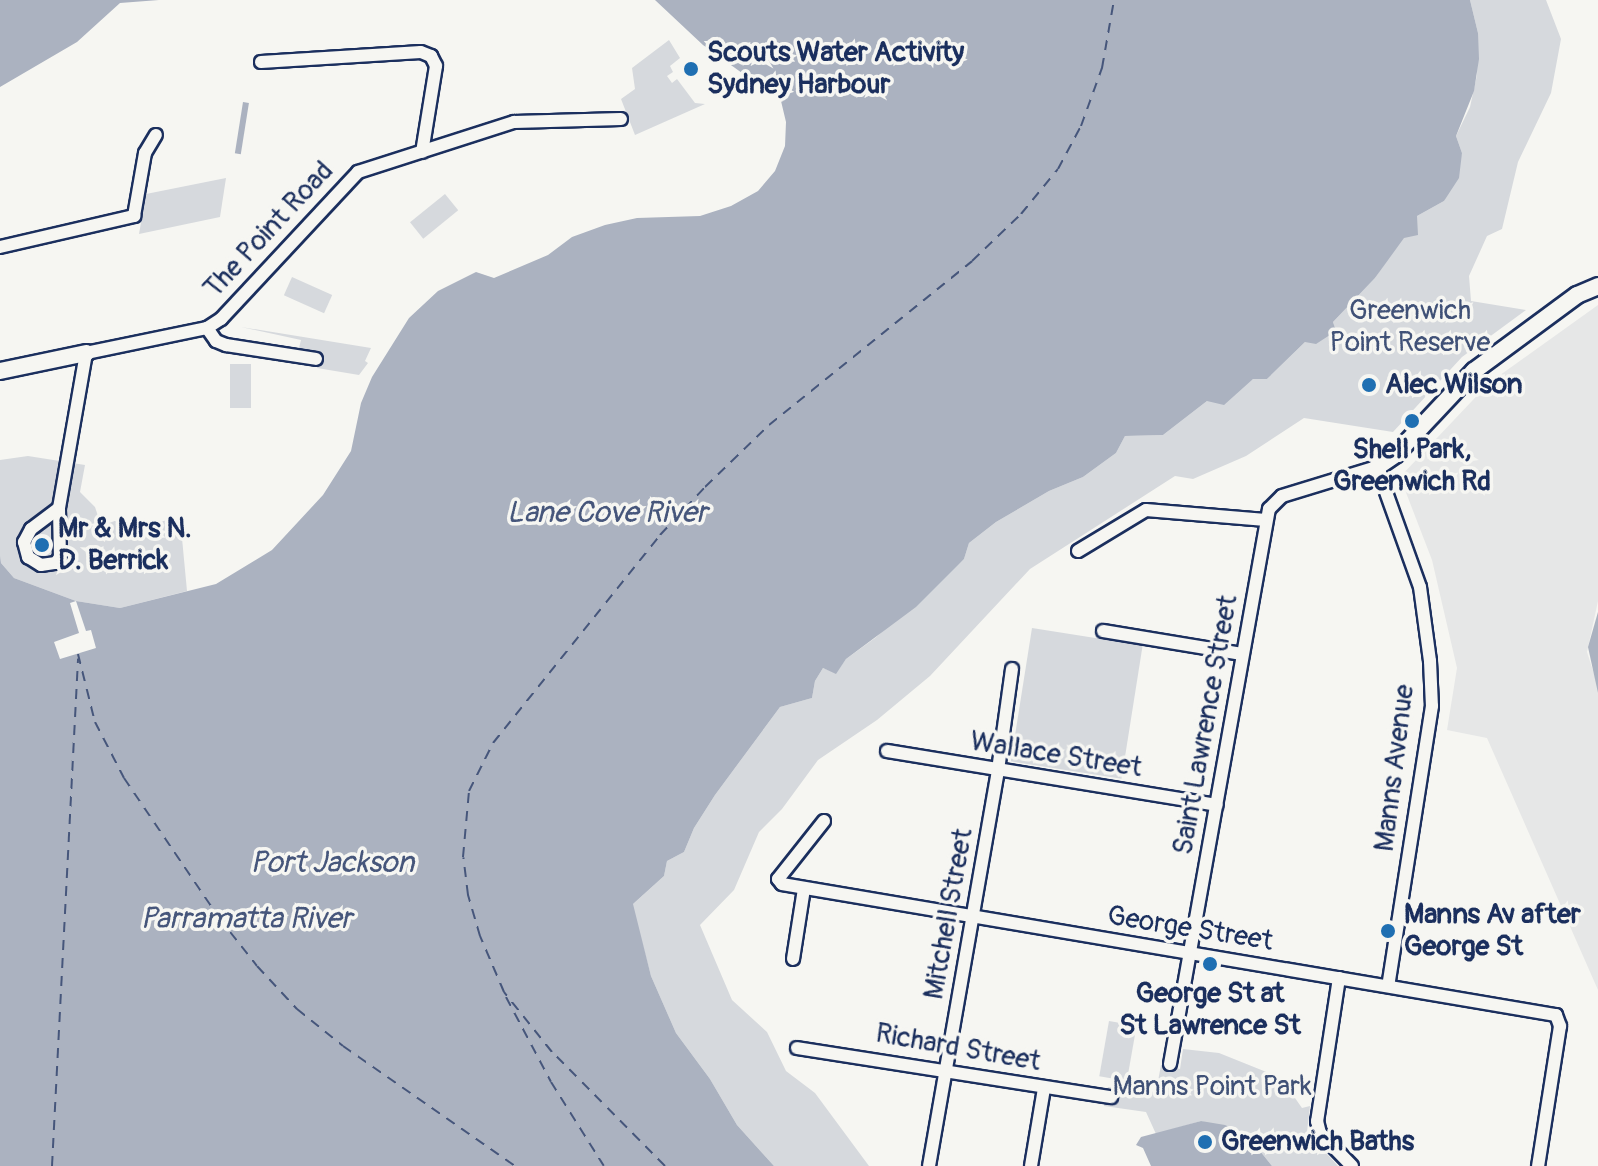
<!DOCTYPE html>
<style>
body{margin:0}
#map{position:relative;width:1598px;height:1166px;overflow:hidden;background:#f6f6f2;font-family:Pangolin,sans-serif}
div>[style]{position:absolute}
.built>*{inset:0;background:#e6e7e7}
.green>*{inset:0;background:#d6d9dd;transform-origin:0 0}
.water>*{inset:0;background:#abb2c0;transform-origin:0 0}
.pier>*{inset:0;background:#f6f6f2}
.ferry>*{height:2px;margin-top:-1px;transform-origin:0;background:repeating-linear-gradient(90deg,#46567b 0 10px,transparent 0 18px)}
.roads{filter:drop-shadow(2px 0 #1b2f5e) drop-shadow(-2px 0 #1b2f5e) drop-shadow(0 2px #1b2f5e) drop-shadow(0 -2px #1b2f5e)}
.minor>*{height:12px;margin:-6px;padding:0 6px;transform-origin:6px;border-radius:6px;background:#f6f6f2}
.tertiary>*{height:16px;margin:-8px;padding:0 8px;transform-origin:8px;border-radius:8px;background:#f6f6f2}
.dots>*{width:22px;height:22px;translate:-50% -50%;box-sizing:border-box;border:4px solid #f6f6f2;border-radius:50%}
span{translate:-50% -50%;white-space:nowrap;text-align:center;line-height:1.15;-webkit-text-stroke:7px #f6f6f2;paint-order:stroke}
.poi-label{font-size:28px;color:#1b2f5e;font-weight:700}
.left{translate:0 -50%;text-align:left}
.street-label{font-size:28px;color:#1b2f5e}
.park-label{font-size:28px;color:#405177}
.water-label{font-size:30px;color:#46567b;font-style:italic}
</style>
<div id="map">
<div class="built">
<div style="clip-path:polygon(1598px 305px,1598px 601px,1587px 652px,1598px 686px,1598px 990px,1487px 738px,1447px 730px,1457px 668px,1432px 560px,1400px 477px,1489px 383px)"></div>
</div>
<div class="green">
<div style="clip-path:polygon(1470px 0,1546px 0,1561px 39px,1551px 93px,1518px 162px,1502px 229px,1487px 236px,1469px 276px,1471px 301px,1526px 310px,1462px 357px,1393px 432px,1304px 418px,1246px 456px,1193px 479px,1175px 476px,1030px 569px,930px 676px,877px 720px,818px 760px,782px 809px,759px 832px,734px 890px,700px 925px,732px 1000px,767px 1032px,786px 1071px,815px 1093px,869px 1166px,774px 1166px,737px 1125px,710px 1079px,676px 1033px,651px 976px,632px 905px,664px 876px,667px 861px,684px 852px,694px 828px,715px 795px,780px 707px,812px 698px,815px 681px,823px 668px,836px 673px,846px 659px,875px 638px,964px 559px,969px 543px,996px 522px,1049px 491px,1083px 477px,1116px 453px,1125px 436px,1163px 435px,1207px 401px,1253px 379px,1267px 379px,1305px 342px,1336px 332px,1333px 322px,1375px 278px,1417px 216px,1444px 201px,1462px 153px,1456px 136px,1470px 107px,1477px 75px,1478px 33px)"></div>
<div style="clip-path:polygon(669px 40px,680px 58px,670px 66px,673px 72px,667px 76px,672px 83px,677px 79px,695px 103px,705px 104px,635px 135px,621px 99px,635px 89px,632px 68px)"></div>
<div style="clip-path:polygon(226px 178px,220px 217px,139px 234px,146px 194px)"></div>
<div style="left:445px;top:194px;width:21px;height:45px;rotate:51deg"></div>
<div style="left:292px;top:277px;width:44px;height:20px;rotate:24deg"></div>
<div style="clip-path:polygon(241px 327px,371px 348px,365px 361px,368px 363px,359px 375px,317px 368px,318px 364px,235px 343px,235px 338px,299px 348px,301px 340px)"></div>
<div style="left:230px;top:364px;width:21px;height:44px"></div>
<div style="clip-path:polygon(28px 456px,85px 465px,80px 492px,95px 507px,99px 519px,147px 525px,180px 517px,187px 591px,120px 608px,76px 601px,14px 578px,1px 563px,0 555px,0 460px)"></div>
<div style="left:1032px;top:628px;width:112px;height:135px;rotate:9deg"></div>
<div style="left:1109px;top:1021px;width:28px;height:56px;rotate:10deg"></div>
<div style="clip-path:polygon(1183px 1049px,1219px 1053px,1281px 1078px,1302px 1108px,1310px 1106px,1307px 1132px,1338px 1166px,1272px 1166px,1248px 1136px,1201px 1121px,1156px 1134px,1146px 1112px,1104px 1106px,1108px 1087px,1156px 1092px,1161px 1065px,1180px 1069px)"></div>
</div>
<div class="water">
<div style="clip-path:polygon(0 0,159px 0,120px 3px,77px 42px,0 87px)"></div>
<div style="clip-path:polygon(655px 0,1470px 0,1478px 33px,1479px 59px,1474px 91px,1456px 136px,1462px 153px,1459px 178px,1444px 201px,1417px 216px,1418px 235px,1404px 238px,1375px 278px,1333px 322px,1336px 331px,1316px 344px,1305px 342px,1267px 379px,1253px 379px,1224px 405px,1207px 401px,1163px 435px,1125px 436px,1116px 453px,1083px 477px,1049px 491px,996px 522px,969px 543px,964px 559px,916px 607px,846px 659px,836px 674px,823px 668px,815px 681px,812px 698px,780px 707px,715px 795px,694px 828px,684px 852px,667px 861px,664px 876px,633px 904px,651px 976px,676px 1033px,710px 1079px,737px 1125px,774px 1166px,0 1166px,0 555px,1px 563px,14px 578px,76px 601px,120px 608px,216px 584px,272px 550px,323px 495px,351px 451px,361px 403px,372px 377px,409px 318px,438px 291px,476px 272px,494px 278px,548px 255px,572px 237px,605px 225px,637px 218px,700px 216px,731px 206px,758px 191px,775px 171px,785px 146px,786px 122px,781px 101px,703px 45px)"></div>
<div style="left:243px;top:102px;width:6px;height:52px;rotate:9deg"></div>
<div style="clip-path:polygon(1598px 612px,1598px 693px,1588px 647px)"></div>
<div style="clip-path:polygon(1201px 1121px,1225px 1125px,1248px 1136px,1272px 1166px,1151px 1166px,1143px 1148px,1136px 1145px,1141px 1137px)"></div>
</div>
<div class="pier">
<div style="clip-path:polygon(76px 601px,86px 631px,91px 630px,96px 648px,60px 659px,54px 642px,79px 633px,70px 603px)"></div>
</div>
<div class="ferry">
<div style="left:78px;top:654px;width:70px;rotate:76deg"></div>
<div style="left:95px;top:722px;width:63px;rotate:62.6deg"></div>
<div style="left:124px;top:778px;width:169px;rotate:55.8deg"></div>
<div style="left:219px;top:918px;width:61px;rotate:51.6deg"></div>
<div style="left:257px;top:966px;width:59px;rotate:47.1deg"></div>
<div style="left:297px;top:1009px;width:59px;rotate:38.8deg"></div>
<div style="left:343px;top:1046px;width:210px;rotate:34.9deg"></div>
<div style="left:506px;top:997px;width:96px;rotate:62.1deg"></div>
<div style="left:551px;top:1082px;width:99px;rotate:57.8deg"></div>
<div style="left:52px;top:1166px;width:508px;rotate:-87.06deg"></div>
<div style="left:665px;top:1166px;width:161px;rotate:-134.7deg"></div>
<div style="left:552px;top:1052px;width:77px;rotate:-128.7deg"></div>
<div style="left:504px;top:992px;width:61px;rotate:-113.2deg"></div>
<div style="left:480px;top:936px;width:43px;rotate:-106.3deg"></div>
<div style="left:468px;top:895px;width:38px;rotate:-97deg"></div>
<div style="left:463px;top:857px;width:66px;rotate:-84.8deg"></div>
<div style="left:469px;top:791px;width:54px;rotate:-63.4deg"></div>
<div style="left:493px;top:743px;width:267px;rotate:-51.2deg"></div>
<div style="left:660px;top:535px;width:66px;rotate:-46.8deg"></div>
<div style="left:705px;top:487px;width:89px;rotate:-44.1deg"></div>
<div style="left:769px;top:425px;width:261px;rotate:-38.9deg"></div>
<div style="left:972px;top:261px;width:68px;rotate:-43.8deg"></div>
<div style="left:1021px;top:214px;width:58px;rotate:-50.6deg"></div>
<div style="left:1058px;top:169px;width:49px;rotate:-61.9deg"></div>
<div style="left:1081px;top:126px;width:62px;rotate:-70.1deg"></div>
<div style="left:1102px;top:68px;width:69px;rotate:-80deg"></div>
</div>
<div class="roads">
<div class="minor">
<div style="left:261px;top:62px;width:160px;rotate:-3.6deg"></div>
<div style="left:421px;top:52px;width:11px;rotate:22deg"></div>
<div style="left:431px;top:56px;width:11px;rotate:63deg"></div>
<div style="left:436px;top:66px;width:87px;rotate:99.2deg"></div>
<div style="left:0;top:247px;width:138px;rotate:-13deg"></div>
<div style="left:134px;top:216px;width:64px;rotate:-80.1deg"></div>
<div style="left:145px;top:153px;width:21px;rotate:-59deg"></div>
<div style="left:207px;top:328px;width:16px;rotate:55deg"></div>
<div style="left:216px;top:341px;width:11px;rotate:22deg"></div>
<div style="left:226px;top:345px;width:91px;rotate:8.8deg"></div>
<div style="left:59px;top:508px;width:35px;rotate:143deg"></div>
<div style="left:31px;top:529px;width:15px;rotate:118deg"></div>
<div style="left:24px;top:542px;width:16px;rotate:75deg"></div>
<div style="left:28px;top:557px;width:15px;rotate:32deg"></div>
<div style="left:41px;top:565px;width:15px;rotate:-8deg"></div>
<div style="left:56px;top:563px;width:7px;rotate:-56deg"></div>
<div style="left:60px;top:557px;width:49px;rotate:-91.2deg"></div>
<div style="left:59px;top:508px;width:157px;rotate:-80.1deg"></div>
<div style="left:86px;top:353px;width:124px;rotate:-11.7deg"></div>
<div style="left:207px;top:328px;width:17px;rotate:-33deg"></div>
<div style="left:221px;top:319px;width:201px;rotate:-47deg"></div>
<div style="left:358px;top:172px;width:164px;rotate:-17.8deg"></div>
<div style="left:514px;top:122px;width:107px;rotate:-1.6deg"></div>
<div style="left:1078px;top:551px;width:79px;rotate:-31.1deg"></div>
<div style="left:1146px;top:510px;width:120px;rotate:4.8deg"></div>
<div style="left:1103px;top:631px;width:141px;rotate:9.4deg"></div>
<div style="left:887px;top:751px;width:334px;rotate:9.3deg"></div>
<div style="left:824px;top:821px;width:74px;rotate:128.4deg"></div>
<div style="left:778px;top:879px;width:6px;rotate:51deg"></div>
<div style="left:782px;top:884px;width:785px;rotate:9.61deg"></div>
<div style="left:1556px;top:1015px;width:12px;rotate:70deg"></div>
<div style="left:1560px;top:1026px;width:142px;rotate:98.9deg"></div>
<div style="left:793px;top:959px;width:71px;rotate:-81.1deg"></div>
<div style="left:1339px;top:978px;width:145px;rotate:98.7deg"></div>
<div style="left:1317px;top:1121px;width:12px;rotate:76deg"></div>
<div style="left:1320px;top:1133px;width:46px;rotate:45.9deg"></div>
<div style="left:797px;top:1048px;width:318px;rotate:8.9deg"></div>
<div style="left:1170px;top:1064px;width:564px;rotate:-79.89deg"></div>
<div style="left:1269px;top:509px;width:18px;rotate:-45deg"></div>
<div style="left:1282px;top:496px;width:99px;rotate:-17deg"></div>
<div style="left:1377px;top:467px;width:127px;rotate:70.3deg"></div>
<div style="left:1420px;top:587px;width:75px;rotate:82.3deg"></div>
<div style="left:1430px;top:661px;width:45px;rotate:87.5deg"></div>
<div style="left:1432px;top:706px;width:283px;rotate:98.9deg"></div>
<div style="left:929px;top:1166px;width:402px;rotate:-80.1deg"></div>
<div style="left:998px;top:770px;width:102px;rotate:-82.1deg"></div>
<div style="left:1031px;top:1166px;width:79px;rotate:-80.5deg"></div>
</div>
<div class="tertiary">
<div style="left:0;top:371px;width:88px;rotate:-11.8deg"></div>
<div style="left:1377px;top:467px;width:23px;rotate:-34deg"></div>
<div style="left:1396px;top:454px;width:114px;rotate:-46.8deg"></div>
<div style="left:1474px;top:371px;width:128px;rotate:-36.4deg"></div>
<div style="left:1577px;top:295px;width:23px;rotate:-23deg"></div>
</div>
</div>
<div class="dots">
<div style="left:691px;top:69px;background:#1f6fb2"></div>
<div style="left:1369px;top:385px;background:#1f6fb2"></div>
<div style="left:1412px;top:421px;background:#1f6fb2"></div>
<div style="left:42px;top:545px;background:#1f6fb2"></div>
<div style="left:1388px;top:931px;background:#1f6fb2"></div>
<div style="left:1210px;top:964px;background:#1f6fb2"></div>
<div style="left:1205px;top:1142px;background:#1f6fb2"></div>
</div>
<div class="poi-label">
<span class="left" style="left:707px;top:69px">Scouts Water Activity<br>Sydney Harbour</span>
<span class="left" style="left:1385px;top:385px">Alec Wilson</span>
<span style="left:1412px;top:466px">Shell Park,<br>Greenwich Rd</span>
<span class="left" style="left:58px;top:545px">Mr &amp; Mrs N.<br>D. Berrick</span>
<span class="left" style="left:1404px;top:931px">Manns Av after<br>George St</span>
<span style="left:1210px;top:1010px">George St at<br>St Lawrence St</span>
<span class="left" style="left:1221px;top:1142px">Greenwich Baths</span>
</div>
<div class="street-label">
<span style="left:269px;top:230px;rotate:-47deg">The Point Road</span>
<span style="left:1206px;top:725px;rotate:-80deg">Saint Lawrence Street</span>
<span style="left:1056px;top:755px;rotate:9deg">Wallace Street</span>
<span style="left:1395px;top:768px;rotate:-83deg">Manns Avenue</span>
<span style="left:949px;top:914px;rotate:-80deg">Mitchell Street</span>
<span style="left:1190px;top:929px;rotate:9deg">George Street</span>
<span style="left:958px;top:1048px;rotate:10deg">Richard Street</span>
</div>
<div class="park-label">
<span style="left:1410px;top:327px">Greenwich<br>Point Reserve</span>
<span style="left:1212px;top:1087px">Manns Point Park</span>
</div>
<div class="water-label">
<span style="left:607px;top:513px">Lane Cove River</span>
<span style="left:332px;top:863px">Port Jackson</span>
<span style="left:246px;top:919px">Parramatta River</span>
</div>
</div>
